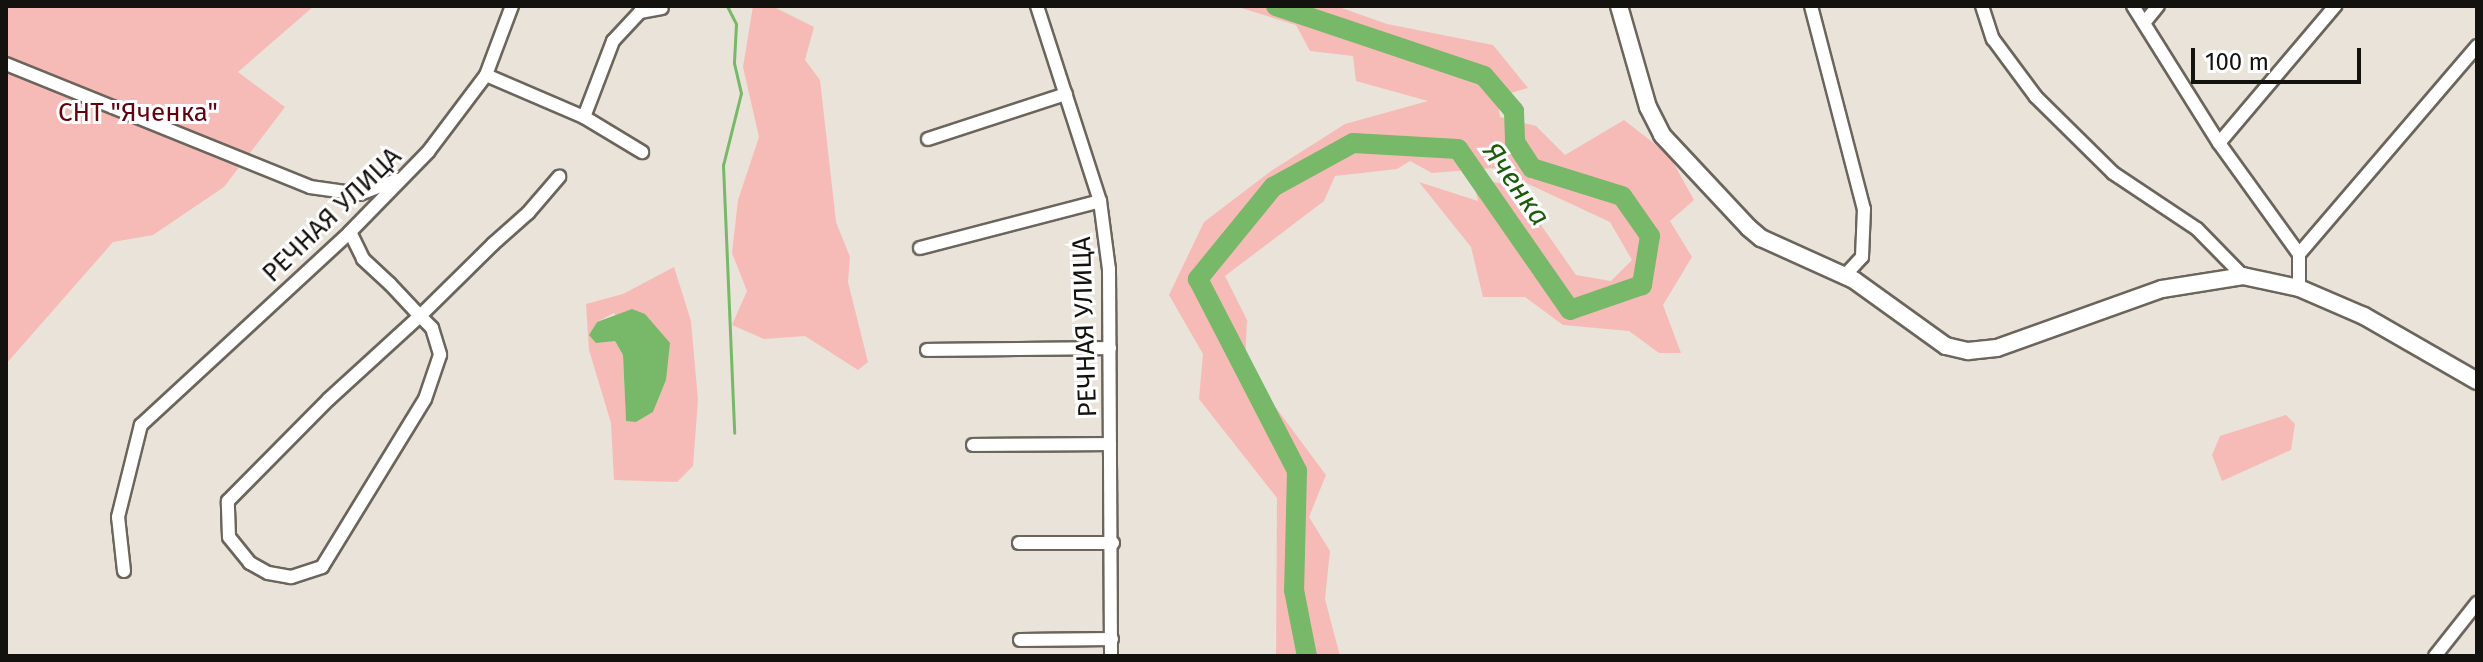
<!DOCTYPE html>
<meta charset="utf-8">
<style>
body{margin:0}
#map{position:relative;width:2483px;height:662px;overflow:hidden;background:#e9e3d9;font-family:"Fira Sans",sans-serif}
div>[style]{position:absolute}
.green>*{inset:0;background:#f7bbb7}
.water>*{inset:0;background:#77b869}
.stream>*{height:3px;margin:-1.5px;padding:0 1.5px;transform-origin:1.5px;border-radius:1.5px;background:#77b869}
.river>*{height:20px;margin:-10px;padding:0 10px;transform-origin:10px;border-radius:10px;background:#77b869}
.roads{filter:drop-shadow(2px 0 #6b655c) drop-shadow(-2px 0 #6b655c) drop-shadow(0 2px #6b655c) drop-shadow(0 -2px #6b655c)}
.minor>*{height:12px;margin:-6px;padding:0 6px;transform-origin:6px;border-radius:6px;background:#fff}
.tertiary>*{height:16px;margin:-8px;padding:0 8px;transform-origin:8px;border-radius:8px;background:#fff}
span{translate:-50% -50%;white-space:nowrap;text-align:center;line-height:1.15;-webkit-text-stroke:6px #fff;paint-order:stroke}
.park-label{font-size:26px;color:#650210}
.street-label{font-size:26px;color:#14120f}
.water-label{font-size:28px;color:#1c5b0a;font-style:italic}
.frame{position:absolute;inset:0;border:8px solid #14120f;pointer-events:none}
.scale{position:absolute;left:2191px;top:48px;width:170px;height:36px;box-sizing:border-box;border:4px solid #14120f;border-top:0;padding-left:10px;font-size:24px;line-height:28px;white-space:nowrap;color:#14120f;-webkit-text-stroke:6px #fff;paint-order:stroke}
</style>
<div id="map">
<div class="green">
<div style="clip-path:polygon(6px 6px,314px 6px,238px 72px,285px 107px,224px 187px,153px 235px,113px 242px,6px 364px)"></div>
<div style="clip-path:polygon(753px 6px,772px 6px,814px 27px,805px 60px,820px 80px,836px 222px,850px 257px,848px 282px,868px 362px,858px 370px,805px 336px,764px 339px,732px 325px,747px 291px,732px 253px,738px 200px,759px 137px,743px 67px)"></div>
<div style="clip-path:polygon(1235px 6px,1336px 6px,1387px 24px,1493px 45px,1528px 88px,1497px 97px,1500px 117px,1536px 126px,1565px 155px,1624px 120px,1669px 155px,1694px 200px,1670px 221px,1692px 257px,1663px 305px,1681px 353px,1659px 353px,1629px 331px,1563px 325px,1525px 297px,1483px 297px,1471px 247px,1419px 182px,1478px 201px,1473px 179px,1513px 185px,1576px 275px,1611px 281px,1632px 260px,1610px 222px,1494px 168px,1432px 173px,1410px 161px,1397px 169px,1335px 176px,1324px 201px,1225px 276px,1247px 320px,1245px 366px,1326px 475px,1309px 517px,1330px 551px,1325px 599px,1340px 656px,1276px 656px,1277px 498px,1199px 399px,1203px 354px,1169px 295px,1204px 222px,1271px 171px,1345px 124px,1428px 101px,1356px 81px,1353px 56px,1310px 51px,1296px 25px)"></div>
<div style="clip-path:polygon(evenodd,674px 267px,691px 321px,698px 400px,693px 466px,677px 482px,614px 480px,611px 423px,589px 350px,586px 304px,623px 294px,674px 267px,614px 313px,666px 380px,653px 412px,636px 422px,626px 420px,623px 355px,615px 341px,589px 335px,597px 322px,614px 313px)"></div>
<div style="clip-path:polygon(2286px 415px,2295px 424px,2291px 450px,2222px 481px,2212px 455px,2220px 436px)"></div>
</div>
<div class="water">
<div style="clip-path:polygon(632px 309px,645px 314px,670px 343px,666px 380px,653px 412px,636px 422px,626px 421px,623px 355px,615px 341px,596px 343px,589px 335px,597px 322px)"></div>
</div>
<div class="stream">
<div style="left:727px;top:6px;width:20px;rotate:63deg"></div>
<div style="left:736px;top:24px;width:39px;rotate:93deg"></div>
<div style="left:734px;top:63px;width:31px;rotate:77deg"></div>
<div style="left:741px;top:93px;width:74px;rotate:104deg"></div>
<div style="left:723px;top:165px;width:268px;rotate:87.6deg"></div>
</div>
<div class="river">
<div style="left:1276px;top:6px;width:219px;rotate:18.6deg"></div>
<div style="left:1484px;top:76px;width:46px;rotate:49.4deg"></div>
<div style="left:1514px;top:111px;width:31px;rotate:88deg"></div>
<div style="left:1515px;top:142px;width:31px;rotate:57deg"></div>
<div style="left:1532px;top:168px;width:94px;rotate:17.3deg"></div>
<div style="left:1622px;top:196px;width:49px;rotate:55deg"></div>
<div style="left:1650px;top:236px;width:50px;rotate:99.3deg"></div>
<div style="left:1642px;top:285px;width:76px;rotate:160.9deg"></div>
<div style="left:1570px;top:310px;width:196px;rotate:-124.8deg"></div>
<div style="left:1458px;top:149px;width:105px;rotate:-176.7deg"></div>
<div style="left:1353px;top:143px;width:91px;rotate:151.2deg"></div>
<div style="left:1273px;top:187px;width:119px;rotate:129.2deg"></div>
<div style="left:1198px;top:279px;width:216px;rotate:62.7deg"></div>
<div style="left:1297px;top:471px;width:119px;rotate:91.4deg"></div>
<div style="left:1294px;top:590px;width:67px;rotate:78.9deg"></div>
</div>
<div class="roads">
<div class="minor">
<div style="left:1037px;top:6px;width:205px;rotate:72.1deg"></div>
<div style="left:1100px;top:201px;width:69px;rotate:82.5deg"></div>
<div style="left:1109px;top:269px;width:387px;rotate:89.7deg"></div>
<div style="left:1811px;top:6px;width:210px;rotate:75.4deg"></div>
<div style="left:1864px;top:209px;width:48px;rotate:92.4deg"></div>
<div style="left:1862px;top:257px;width:25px;rotate:133deg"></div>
<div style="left:1982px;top:6px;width:35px;rotate:72deg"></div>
<div style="left:1993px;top:39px;width:72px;rotate:53.4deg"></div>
<div style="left:2036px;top:97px;width:108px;rotate:44.6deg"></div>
<div style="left:2113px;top:173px;width:101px;rotate:33.7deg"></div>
<div style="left:2197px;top:229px;width:66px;rotate:45.6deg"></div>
<div style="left:2133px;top:6px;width:162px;rotate:57.9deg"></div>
<div style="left:2219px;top:143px;width:137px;rotate:54.2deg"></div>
<div style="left:2299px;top:254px;width:34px;rotate:90deg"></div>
<div style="left:2144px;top:23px;width:22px;rotate:-51deg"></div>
<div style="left:6px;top:64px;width:328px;rotate:22deg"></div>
<div style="left:310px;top:187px;width:50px;rotate:8deg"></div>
<div style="left:360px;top:194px;width:40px;rotate:-21deg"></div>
<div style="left:486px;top:75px;width:107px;rotate:23.2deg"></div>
<div style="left:584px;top:117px;width:68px;rotate:31.1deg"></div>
<div style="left:584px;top:117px;width:81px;rotate:-69.1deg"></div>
<div style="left:613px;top:41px;width:40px;rotate:-47deg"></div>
<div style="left:640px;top:12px;width:22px;rotate:-10deg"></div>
<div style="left:928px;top:139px;width:145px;rotate:-18.1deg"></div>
<div style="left:2219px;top:143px;width:180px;rotate:-49.7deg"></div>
<div style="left:350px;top:232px;width:30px;rotate:64deg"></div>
<div style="left:363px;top:259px;width:37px;rotate:43deg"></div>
<div style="left:390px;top:284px;width:44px;rotate:46.8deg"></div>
<div style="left:420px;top:316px;width:17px;rotate:45deg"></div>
<div style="left:432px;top:328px;width:28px;rotate:73deg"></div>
<div style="left:440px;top:355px;width:46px;rotate:108.8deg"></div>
<div style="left:425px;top:399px;width:197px;rotate:121.5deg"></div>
<div style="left:322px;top:567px;width:33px;rotate:162deg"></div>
<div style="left:291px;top:577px;width:23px;rotate:-170deg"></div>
<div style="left:268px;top:573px;width:21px;rotate:-151deg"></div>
<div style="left:250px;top:563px;width:33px;rotate:-129deg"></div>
<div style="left:229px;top:537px;width:36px;rotate:-92deg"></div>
<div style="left:228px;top:501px;width:144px;rotate:-45.3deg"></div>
<div style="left:329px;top:399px;width:123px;rotate:-42.4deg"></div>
<div style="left:420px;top:316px;width:103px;rotate:-44.6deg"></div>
<div style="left:493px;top:244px;width:47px;rotate:-41.5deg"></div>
<div style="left:528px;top:213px;width:48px;rotate:-49.3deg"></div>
<div style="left:920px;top:248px;width:186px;rotate:-14.6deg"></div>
<div style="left:2299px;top:254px;width:274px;rotate:-49.4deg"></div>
<div style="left:927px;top:350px;width:183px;rotate:-0.6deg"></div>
<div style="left:973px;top:445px;width:137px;rotate:-0.4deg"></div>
<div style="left:1019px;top:543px;width:94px"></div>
<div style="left:124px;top:571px;width:54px;rotate:-96.3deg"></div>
<div style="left:118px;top:517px;width:95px;rotate:-76deg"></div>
<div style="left:141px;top:425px;width:284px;rotate:-42.7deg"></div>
<div style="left:350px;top:232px;width:112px;rotate:-45.7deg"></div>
<div style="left:428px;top:152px;width:96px;rotate:-53deg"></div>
<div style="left:486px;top:75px;width:74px;rotate:-69.4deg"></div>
<div style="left:1020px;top:640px;width:92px;rotate:-0.6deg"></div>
<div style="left:2435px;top:656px;width:68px;rotate:-51.6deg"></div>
</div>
<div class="tertiary">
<div style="left:1619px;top:6px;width:105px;rotate:74deg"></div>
<div style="left:1648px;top:107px;width:31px;rotate:63deg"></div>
<div style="left:1662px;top:135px;width:127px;rotate:46.9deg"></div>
<div style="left:1749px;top:228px;width:16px;rotate:40deg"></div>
<div style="left:1761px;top:238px;width:102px;rotate:24.3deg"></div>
<div style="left:1854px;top:280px;width:113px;rotate:35.7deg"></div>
<div style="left:1946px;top:346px;width:23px;rotate:13deg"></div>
<div style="left:1968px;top:351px;width:29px;rotate:-6deg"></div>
<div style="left:1997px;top:348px;width:175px;rotate:-19.7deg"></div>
<div style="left:2162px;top:289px;width:82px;rotate:-9.1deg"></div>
<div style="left:2243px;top:276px;width:57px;rotate:12.1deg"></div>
<div style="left:2299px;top:288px;width:71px;rotate:23.3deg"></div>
<div style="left:2364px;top:316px;width:130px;rotate:29.9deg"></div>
</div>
</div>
<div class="park-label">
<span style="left:138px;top:113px">СНТ "Яченка"</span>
</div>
<div class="street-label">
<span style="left:332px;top:215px;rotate:-44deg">РЕЧНАЯ УЛИЦА</span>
<span style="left:1085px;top:327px;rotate:-92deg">РЕЧНАЯ УЛИЦА</span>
</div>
<div class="water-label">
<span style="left:1516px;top:184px;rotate:55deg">Яченка</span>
</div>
<div class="frame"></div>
<div class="scale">100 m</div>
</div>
